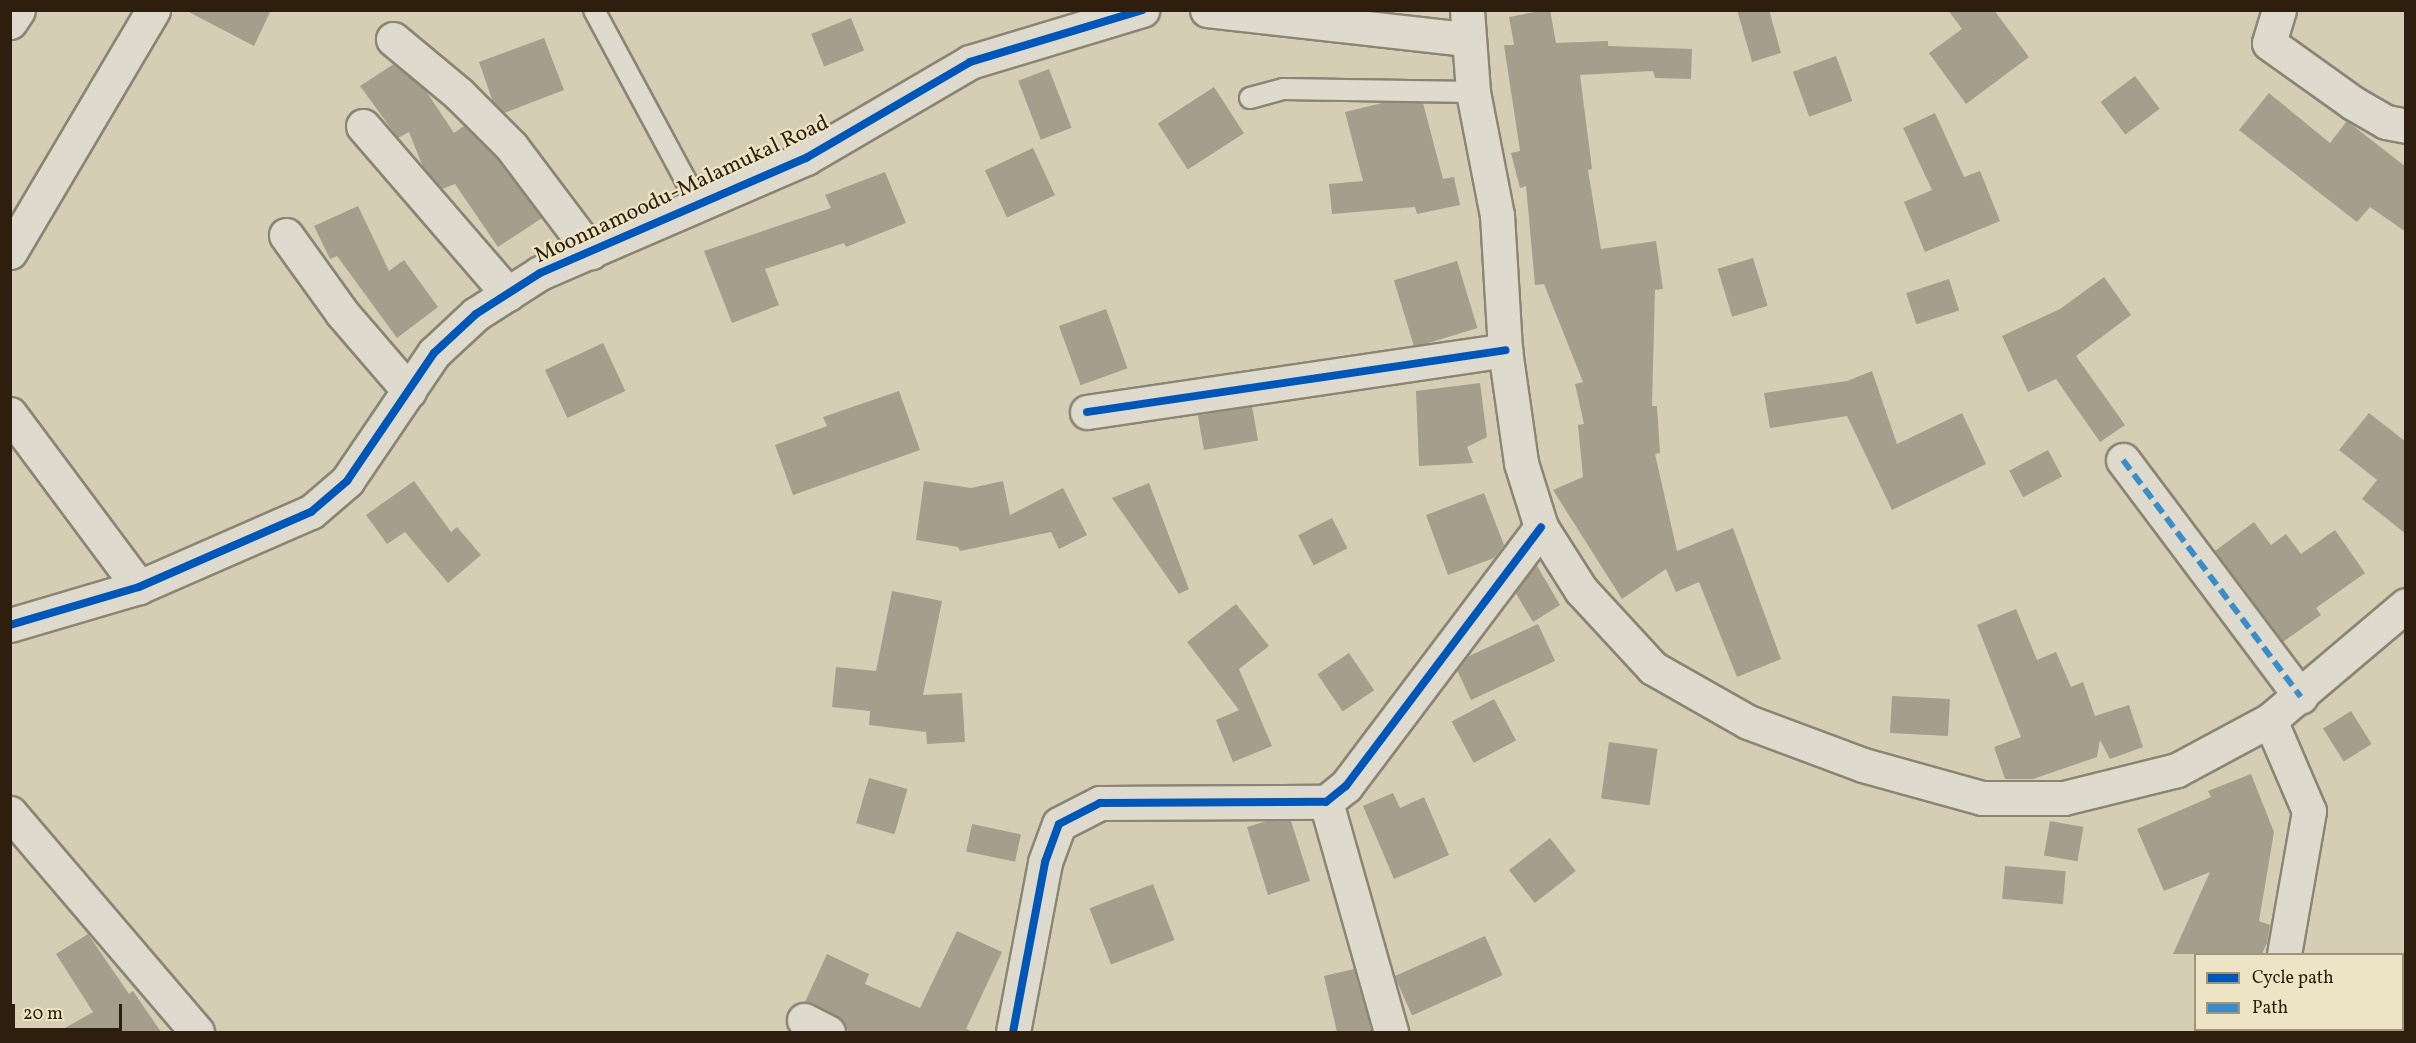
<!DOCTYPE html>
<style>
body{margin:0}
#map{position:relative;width:2416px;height:1043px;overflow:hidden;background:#d5ceb4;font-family:Vollkorn,serif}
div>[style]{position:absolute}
.building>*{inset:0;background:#a59e8c;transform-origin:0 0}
.roads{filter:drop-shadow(2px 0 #8b8574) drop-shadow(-2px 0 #8b8574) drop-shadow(0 2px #8b8574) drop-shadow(0 -2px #8b8574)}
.service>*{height:20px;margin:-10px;padding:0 10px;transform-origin:10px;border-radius:10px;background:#dedbce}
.minor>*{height:33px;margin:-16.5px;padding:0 16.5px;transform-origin:16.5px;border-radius:16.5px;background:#dedbce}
.secondary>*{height:33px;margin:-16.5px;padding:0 16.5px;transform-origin:16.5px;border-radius:16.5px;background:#dedbce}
.quiet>*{height:6px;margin-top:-3px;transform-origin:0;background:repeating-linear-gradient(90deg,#3b8dc7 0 12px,transparent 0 18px)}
.cycleway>*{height:8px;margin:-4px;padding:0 4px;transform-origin:4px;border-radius:4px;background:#0057b8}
span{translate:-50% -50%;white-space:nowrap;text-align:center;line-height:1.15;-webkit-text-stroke:4.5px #ede4c6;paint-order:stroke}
.street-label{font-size:22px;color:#2d1e0d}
.frame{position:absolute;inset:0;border:12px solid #2d1e0d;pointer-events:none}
.legend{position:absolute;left:2194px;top:953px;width:210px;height:78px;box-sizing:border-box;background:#ede4c6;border:2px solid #a0957c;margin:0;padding:8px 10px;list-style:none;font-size:18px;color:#2d1e0d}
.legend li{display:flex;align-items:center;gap:12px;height:30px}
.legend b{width:30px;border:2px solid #a0957c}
.scale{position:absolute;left:12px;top:1004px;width:110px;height:27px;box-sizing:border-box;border:3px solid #2d1e0d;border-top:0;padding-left:8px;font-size:18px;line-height:21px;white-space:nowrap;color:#2d1e0d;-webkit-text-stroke:4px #ede4c6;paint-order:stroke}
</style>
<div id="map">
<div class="building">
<div style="clip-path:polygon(185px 10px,271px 10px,254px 46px)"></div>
<div style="clip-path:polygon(1545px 10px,1550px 10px,1556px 43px,1608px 41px,1608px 46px,1692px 49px,1691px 79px,1655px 78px,1653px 71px,1580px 75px,1592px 169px,1588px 170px,1601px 249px,1656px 241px,1663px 289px,1655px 290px,1652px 406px,1657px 406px,1660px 453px,1655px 454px,1677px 551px,1733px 528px,1781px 659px,1737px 677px,1699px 582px,1676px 592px,1666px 569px,1622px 599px,1553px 490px,1583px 477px,1578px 425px,1584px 424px,1575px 384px,1583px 382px,1544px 284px,1535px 285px,1526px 186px,1520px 188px,1511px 153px,1520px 151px,1504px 45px,1514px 45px,1509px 17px)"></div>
<div style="clip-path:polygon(1737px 10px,1769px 10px,1781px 53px,1752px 62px)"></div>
<div style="clip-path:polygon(1948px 10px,1994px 10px,2029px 57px,1966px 104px,1929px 53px,1962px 29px)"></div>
<div style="left:851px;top:18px;width:35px;height:43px;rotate:68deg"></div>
<div style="clip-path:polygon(544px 38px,564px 90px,504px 113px,493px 102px,479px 62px)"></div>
<div style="left:1836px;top:56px;width:48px;height:46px;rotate:70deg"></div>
<div style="clip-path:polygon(394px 64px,426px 91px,454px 133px,464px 126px,497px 158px,542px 218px,498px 247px,455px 184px,442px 189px,423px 167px,409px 132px,398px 138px,360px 86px)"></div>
<div style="left:1049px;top:69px;width:63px;height:33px;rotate:69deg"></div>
<div style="left:2135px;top:76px;width:41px;height:43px;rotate:53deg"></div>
<div style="left:1214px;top:87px;width:55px;height:67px;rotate:57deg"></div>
<div style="clip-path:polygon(2269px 93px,2330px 143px,2347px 121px,2406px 167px,2406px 232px,2370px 207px,2357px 222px,2239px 130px)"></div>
<div style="clip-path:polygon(1382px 103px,1423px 103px,1443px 179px,1454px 177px,1460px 205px,1417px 214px,1415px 207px,1332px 214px,1329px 184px,1363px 181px,1345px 112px)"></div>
<div style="clip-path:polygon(1935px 113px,1964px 177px,1980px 171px,2000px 221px,1925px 252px,1904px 202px,1932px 190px,1903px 128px)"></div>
<div style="left:1033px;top:148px;width:52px;height:53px;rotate:65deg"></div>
<div style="clip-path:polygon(885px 172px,906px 223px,846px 247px,844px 243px,765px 269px,779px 305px,732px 323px,704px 251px,831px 208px,825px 195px)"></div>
<div style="clip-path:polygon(358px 206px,389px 271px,404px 260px,438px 307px,397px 338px,337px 256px,330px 259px,314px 226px)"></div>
<div style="left:1753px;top:258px;width:50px;height:37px;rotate:73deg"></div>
<div style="left:1457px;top:261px;width:70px;height:66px;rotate:73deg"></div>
<div style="clip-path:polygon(2104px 277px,2131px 315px,2076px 356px,2125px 425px,2100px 442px,2056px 379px,2028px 392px,2002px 336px,2060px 309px)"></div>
<div style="left:1949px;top:279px;width:33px;height:45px;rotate:72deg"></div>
<div style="left:1106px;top:309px;width:63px;height:50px;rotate:70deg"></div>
<div style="left:603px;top:343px;width:53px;height:64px;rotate:65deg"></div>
<div style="clip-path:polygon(1872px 371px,1897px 444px,1962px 413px,1986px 464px,1892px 510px,1847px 416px,1770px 428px,1764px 393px,1847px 381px)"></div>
<div style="clip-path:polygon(1480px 383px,1487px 437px,1467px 447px,1473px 463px,1419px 466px,1416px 391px)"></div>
<div style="clip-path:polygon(899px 391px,920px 450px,793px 495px,775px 445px,827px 426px,823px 417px)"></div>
<div style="left:1252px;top:406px;width:35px;height:55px;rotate:80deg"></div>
<div style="clip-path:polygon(2369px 413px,2406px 442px,2406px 534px,2362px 499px,2377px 480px,2339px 450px)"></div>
<div style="left:2048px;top:450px;width:30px;height:44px;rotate:62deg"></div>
<div style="clip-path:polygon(414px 481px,451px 532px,457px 527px,481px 555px,448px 583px,405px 532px,387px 544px,366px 515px)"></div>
<div style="clip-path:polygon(924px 481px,971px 488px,1003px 481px,1010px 515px,1063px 488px,1087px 535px,1059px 549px,1051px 532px,960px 551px,958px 547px,916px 540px)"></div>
<div style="clip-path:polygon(1149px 483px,1189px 589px,1179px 594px,1112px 498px)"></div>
<div style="clip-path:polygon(1484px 493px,1504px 545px,1494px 558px,1448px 575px,1426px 515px)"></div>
<div style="left:1332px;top:518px;width:34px;height:38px;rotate:63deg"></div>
<div style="clip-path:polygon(2254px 522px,2271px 545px,2286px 534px,2301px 554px,2335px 530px,2365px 573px,2316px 608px,2321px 615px,2283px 642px,2215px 551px)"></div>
<div style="clip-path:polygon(1536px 564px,1560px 605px,1533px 622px,1515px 592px)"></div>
<div style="clip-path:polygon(892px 591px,942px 601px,923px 695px,962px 693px,965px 742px,927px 744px,926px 732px,869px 725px,870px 711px,832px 707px,836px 667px,876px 671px)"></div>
<div style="clip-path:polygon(1236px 604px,1269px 646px,1239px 669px,1272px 746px,1233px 762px,1216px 720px,1239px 710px,1187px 642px)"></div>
<div style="clip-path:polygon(2016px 609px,2037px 660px,2056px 652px,2071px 687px,2083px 682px,2095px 716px,2129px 705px,2143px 747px,2110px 759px,2100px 740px,2097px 757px,2033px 779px,2005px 779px,1994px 747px,2021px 737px,1977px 625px)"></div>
<div style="clip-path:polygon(1538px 624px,1555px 661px,1471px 700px,1457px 670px,1467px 657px)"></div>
<div style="left:1349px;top:653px;width:45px;height:38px;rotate:56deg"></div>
<div style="left:1892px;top:696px;width:58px;height:37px;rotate:3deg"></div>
<div style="left:1494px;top:699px;width:47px;height:48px;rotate:62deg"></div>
<div style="left:2351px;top:711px;width:39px;height:33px;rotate:58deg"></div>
<div style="left:1609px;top:742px;width:49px;height:57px;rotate:8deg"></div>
<div style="clip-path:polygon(2251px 774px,2274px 832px,2259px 921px,2270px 925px,2267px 943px,2262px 954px,2173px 954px,2210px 872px,2164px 891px,2137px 829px,2211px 797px,2208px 791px)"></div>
<div style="left:869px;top:778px;width:40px;height:47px;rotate:16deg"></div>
<div style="clip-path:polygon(1393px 793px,1400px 808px,1424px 797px,1449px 855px,1394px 879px,1363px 806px)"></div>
<div style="clip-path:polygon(1267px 821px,1291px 821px,1310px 881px,1268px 895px,1247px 827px)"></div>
<div style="left:2050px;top:821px;width:34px;height:35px;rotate:10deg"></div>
<div style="left:972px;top:824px;width:50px;height:28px;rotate:12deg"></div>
<div style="left:1550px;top:838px;width:42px;height:52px;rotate:52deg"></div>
<div style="left:2005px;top:866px;width:61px;height:33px;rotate:5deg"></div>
<div style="left:1153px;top:884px;width:60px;height:68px;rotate:69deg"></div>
<div style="clip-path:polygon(957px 931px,1002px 952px,966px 1029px,973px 1032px,849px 1032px,837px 1016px,805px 1002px,827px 954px,869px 974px,865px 984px,920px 1008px)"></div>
<div style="clip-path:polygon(88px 934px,129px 994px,133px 991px,161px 1032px,58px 1032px,93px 1012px,56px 954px)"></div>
<div style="left:1485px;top:936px;width:43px;height:99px;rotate:66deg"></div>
<div style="clip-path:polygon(1354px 969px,1372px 1032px,1337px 1032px,1324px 976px)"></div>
</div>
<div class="roads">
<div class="service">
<div style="left:594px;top:10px;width:221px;rotate:61.7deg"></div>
<div style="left:1250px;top:98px;width:34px;rotate:-15deg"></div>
<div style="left:1283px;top:89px;width:190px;rotate:0.9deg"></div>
</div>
<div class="minor">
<div style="left:1207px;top:10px;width:261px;rotate:6.4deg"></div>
<div style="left:2279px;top:10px;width:34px;rotate:107deg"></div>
<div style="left:2269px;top:43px;width:103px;rotate:35.5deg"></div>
<div style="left:2353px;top:103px;width:38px;rotate:30deg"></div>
<div style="left:2386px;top:122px;width:20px;rotate:11deg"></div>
<div style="left:10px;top:22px;width:14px;rotate:-56deg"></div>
<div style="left:393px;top:39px;width:86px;rotate:39.8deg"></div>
<div style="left:459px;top:94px;width:74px;rotate:45deg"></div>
<div style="left:511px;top:146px;width:133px;rotate:53deg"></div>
<div style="left:363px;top:126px;width:222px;rotate:49.2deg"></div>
<div style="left:286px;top:235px;width:96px;rotate:54.3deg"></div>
<div style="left:342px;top:313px;width:103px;rotate:49.3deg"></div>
<div style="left:10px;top:252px;width:281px;rotate:-59.4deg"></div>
<div style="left:1087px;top:412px;width:423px;rotate:-8.4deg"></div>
<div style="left:10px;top:414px;width:216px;rotate:53.3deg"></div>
<div style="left:2123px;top:460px;width:296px;rotate:53.1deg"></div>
<div style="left:10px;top:625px;width:134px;rotate:-16.4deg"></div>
<div style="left:139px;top:587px;width:188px;rotate:-23.6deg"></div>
<div style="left:311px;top:512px;width:48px;rotate:-40.7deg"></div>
<div style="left:347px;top:481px;width:155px;rotate:-55.8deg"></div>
<div style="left:434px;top:353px;width:57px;rotate:-42.9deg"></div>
<div style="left:476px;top:314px;width:76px;rotate:-32.6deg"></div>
<div style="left:540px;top:273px;width:290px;rotate:-23.4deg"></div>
<div style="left:806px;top:158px;width:190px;rotate:-30.3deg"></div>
<div style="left:970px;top:62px;width:180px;rotate:-16.8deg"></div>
<div style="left:2270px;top:720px;width:99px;rotate:66.8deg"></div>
<div style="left:2309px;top:811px;width:145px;rotate:99.9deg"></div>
<div style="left:1326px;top:802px;width:239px;rotate:74.2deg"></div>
<div style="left:10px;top:813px;width:288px;rotate:49.5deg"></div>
<div style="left:804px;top:1020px;width:27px;rotate:27deg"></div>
<div style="left:1013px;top:1032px;width:173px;rotate:-79.3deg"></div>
<div style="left:1045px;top:862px;width:40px;rotate:-69.8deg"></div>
<div style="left:1059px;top:824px;width:46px;rotate:-27.1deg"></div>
<div style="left:1100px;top:803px;width:226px;rotate:-0.3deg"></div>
<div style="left:1326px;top:802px;width:26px;rotate:-39deg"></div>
<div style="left:1346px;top:786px;width:324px;rotate:-53deg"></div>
<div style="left:2252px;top:1032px;width:3px;rotate:-45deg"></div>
</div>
<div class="secondary">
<div style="left:1467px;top:10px;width:82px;rotate:85.8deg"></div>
<div style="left:1473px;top:92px;width:125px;rotate:79deg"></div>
<div style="left:1497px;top:215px;width:135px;rotate:86.6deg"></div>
<div style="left:1505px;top:350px;width:114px;rotate:81.9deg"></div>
<div style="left:1521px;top:463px;width:67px;rotate:72.6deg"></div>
<div style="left:1541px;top:527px;width:75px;rotate:57.6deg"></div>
<div style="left:1581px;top:590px;width:106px;rotate:47.3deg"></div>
<div style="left:1653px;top:668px;width:109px;rotate:29.6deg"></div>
<div style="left:1748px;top:722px;width:123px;rotate:20.5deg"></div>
<div style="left:1863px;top:765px;width:123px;rotate:15.5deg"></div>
<div style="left:1982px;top:798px;width:82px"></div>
<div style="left:2064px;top:798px;width:116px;rotate:-13.9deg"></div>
<div style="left:2177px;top:770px;width:106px;rotate:-28.3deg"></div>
<div style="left:2270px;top:720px;width:178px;rotate:-40.2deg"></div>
</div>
</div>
<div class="quiet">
<div style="left:2123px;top:460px;width:296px;rotate:53.1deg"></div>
</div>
<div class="cycleway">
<div style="left:1087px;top:412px;width:423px;rotate:-8.4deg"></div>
<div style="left:10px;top:625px;width:134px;rotate:-16.4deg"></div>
<div style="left:139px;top:587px;width:188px;rotate:-23.6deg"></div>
<div style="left:311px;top:512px;width:48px;rotate:-40.7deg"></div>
<div style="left:347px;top:481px;width:155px;rotate:-55.8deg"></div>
<div style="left:434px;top:353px;width:57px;rotate:-42.9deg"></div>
<div style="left:476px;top:314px;width:76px;rotate:-32.6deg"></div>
<div style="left:540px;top:273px;width:290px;rotate:-23.4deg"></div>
<div style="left:806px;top:158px;width:190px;rotate:-30.3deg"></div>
<div style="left:970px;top:62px;width:180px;rotate:-16.8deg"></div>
<div style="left:1013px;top:1032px;width:173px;rotate:-79.3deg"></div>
<div style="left:1045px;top:862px;width:40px;rotate:-69.8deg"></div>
<div style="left:1059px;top:824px;width:46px;rotate:-27.1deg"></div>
<div style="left:1100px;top:803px;width:226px;rotate:-0.3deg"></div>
<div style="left:1326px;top:802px;width:26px;rotate:-39deg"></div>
<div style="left:1346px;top:786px;width:324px;rotate:-53deg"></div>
</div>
<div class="street-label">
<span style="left:682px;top:190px;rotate:-25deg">Moonnamoodu-Malamukal Road</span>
</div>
<div class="frame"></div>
<ul class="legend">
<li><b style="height:8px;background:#0057b8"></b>Cycle path</li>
<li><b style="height:8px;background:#3b8dc7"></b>Path</li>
</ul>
<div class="scale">20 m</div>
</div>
